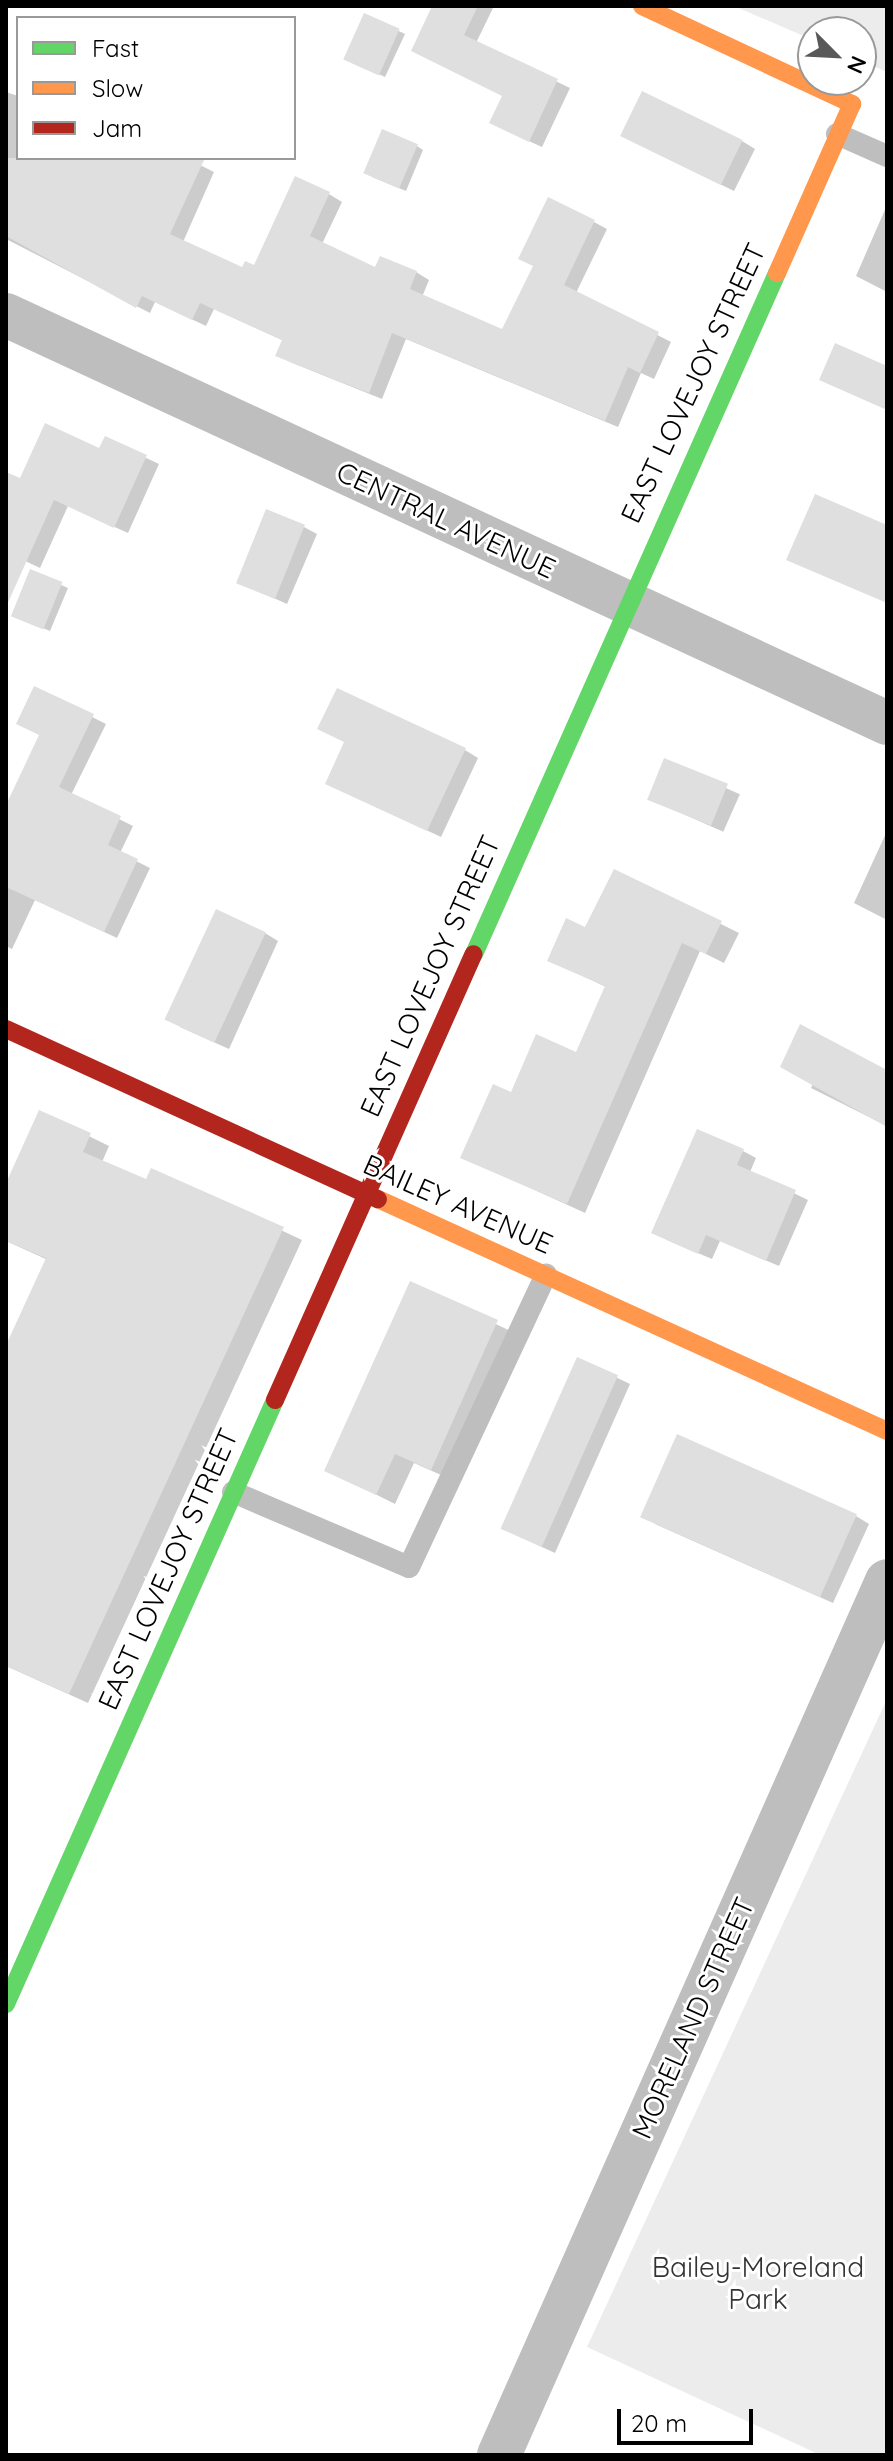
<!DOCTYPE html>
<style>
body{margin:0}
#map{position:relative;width:893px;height:2461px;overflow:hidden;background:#fff;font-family:Quicksand,sans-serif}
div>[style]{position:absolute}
.green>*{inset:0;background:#ececec}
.shadow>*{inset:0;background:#0003;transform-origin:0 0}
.building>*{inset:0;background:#dfdfdf;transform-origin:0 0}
.lane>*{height:22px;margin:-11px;padding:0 11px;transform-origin:11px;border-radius:11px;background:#bebebe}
.street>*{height:44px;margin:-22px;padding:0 22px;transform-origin:22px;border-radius:22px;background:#bebebe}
.fast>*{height:18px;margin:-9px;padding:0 9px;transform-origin:9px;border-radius:9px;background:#63d668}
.slow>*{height:18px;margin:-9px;padding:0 9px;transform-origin:9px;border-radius:9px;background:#ff974d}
.jam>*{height:18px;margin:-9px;padding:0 9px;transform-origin:9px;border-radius:9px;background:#b3261e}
span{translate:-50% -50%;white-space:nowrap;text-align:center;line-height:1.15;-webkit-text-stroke:6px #fff;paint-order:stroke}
.street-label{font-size:28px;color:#000}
.park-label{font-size:28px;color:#333}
.frame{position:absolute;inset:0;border:8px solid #000;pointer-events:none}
.legend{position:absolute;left:16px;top:16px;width:280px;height:144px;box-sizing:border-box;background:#fff;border:2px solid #999;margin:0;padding:10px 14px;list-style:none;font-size:24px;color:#000}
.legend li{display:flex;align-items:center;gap:16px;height:40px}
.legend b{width:40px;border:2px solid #999}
.north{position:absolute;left:797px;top:16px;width:80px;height:80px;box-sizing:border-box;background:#fff;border:2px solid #999;border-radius:50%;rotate:114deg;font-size:22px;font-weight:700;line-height:32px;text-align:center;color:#000}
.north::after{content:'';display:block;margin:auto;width:28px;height:36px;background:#595959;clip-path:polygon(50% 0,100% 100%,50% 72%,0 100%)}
.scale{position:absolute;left:617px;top:2409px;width:136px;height:36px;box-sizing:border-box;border:4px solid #000;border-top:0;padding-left:10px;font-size:24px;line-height:28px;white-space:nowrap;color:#000;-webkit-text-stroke:6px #fff;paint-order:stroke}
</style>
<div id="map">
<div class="green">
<div style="clip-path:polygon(734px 6px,887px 6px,887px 72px,861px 61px,861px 32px,813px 32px,813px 40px)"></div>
<div style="clip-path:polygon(887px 1699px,887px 2455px,820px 2455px,587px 2347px)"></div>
</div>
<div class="shadow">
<div style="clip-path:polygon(434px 6px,494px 6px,476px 43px,570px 88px,542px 147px,505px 130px,504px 96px)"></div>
<div style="clip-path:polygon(365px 15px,405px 34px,385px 77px,352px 62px)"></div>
<div style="clip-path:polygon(6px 92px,18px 96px,18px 158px,186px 158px,214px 172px,183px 242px,243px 270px,255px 267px,329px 194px,342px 202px,322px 244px,376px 270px,416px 272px,429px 280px,422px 297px,503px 332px,594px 222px,607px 229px,576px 293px,671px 342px,654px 379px,641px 373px,618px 427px,406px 339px,382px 399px,290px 362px,277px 355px,284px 341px,214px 309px,206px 326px,155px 302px,150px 313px,6px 239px)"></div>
<div style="clip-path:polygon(742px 141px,755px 149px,734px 191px,636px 143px)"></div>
<div style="clip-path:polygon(417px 146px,423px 150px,406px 191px,372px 177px)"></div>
<div style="clip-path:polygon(887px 205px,887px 292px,856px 276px)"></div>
<div style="clip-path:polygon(106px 439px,159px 464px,128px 533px,68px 506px,40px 568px,6px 552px,6px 474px,21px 481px,100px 451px)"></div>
<div style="clip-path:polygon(304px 527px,317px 534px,287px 604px,238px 582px)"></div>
<div style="clip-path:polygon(31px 572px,68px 588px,50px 631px,19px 618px)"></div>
<div style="clip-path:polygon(35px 688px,106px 724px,71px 795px,133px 826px,120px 853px,150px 868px,117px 938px,35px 900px,12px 949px,6px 946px,6px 810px,41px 735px)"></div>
<div style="clip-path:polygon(346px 742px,465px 750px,478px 758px,441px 837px,341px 790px)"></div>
<div style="left:665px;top:761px;width:82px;height:41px;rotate:24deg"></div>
<div style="clip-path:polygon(887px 831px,887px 920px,854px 903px)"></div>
<div style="clip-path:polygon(614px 871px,739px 933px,724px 963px,700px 951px,585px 1213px,463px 1157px,512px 1095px,577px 1054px,606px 987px,549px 960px,586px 929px)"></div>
<div style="clip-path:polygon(265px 933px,278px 941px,229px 1049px,180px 1027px)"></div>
<div style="clip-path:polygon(887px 1070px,887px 1126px,811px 1088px,814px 1082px)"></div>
<div style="clip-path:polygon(40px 1112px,109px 1146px,102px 1162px,147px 1182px,152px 1170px,302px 1240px,88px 1703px,6px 1666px,6px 1350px,48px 1260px,6px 1241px,6px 1188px)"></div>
<div style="clip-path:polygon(743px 1151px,756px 1158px,750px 1172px,808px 1200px,779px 1266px,720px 1241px,712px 1259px,667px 1240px)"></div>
<div style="clip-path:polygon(411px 1284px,515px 1333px,450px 1479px,414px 1463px,395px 1504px,327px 1470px)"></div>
<div style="clip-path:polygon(578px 1359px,630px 1384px,555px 1553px,516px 1535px)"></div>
<div style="clip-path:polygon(856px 1516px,869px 1524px,833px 1603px,655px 1524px)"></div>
</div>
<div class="building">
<div style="clip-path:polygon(432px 6px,478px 6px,464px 35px,558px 79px,529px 142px,489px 123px,502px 96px,411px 51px)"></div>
<div style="left:364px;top:13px;width:39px;height:51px;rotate:24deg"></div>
<div style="left:642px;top:91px;width:112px;height:50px;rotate:26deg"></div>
<div style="left:382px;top:129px;width:39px;height:48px;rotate:23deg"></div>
<div style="clip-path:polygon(6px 158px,205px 158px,170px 234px,242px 267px,245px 261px,254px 265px,295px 176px,330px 192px,310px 236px,375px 267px,380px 256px,417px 271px,410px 289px,502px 329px,533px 266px,518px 259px,548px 197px,595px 220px,564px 285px,659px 332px,640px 373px,628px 367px,605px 421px,392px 333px,369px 393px,275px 356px,282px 340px,200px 303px,192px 320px,142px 296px,136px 308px,6px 236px)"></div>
<div style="clip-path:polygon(835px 343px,887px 366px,887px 410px,819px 380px)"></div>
<div style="clip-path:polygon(45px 423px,99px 448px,105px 436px,147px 455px,114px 528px,54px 500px,6px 607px,6px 472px,20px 478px)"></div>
<div style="clip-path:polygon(815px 494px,887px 525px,887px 603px,786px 560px)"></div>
<div style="left:266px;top:509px;width:42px;height:80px;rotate:22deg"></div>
<div style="left:30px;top:569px;width:35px;height:51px;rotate:22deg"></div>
<div style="clip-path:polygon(34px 686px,94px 714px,59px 787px,121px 816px,108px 845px,138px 859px,104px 932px,6px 887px,6px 805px,39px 735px,16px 724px)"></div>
<div style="clip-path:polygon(337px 688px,466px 748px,427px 831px,325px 784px,344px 742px,317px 729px)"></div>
<div style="left:664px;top:758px;width:69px;height:45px;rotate:22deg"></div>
<div style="clip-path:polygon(614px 869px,722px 921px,706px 954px,682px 943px,567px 1204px,460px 1158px,493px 1084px,511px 1092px,536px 1034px,576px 1052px,605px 986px,547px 961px,566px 918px,585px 927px)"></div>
<div style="left:216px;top:909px;width:55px;height:122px;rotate:25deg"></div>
<div style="clip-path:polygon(800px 1024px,887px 1070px,887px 1127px,780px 1067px)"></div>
<div style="clip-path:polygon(39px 1110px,91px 1133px,83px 1152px,146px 1179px,151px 1168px,284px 1227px,69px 1694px,6px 1666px,6px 1345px,46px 1258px,6px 1241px,6px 1183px)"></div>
<div style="clip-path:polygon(697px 1129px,744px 1149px,737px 1165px,796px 1190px,766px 1261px,706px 1235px,698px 1254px,651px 1233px)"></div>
<div style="clip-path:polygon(410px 1281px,498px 1320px,431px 1470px,395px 1454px,376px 1495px,324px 1471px)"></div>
<div style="left:577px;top:1357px;width:45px;height:188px;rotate:24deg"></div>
<div style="left:677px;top:1434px;width:197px;height:91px;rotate:24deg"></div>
</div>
<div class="lane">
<div style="left:837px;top:134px;width:55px;rotate:23.7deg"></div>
<div style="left:233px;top:1492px;width:191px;rotate:23.1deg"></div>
<div style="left:409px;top:1567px;width:323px;rotate:-64.9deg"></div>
</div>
<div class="street">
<div style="left:6px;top:315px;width:971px;rotate:24.85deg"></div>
<div style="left:499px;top:2455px;width:956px;rotate:-66.06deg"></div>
</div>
<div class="fast">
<div style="left:474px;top:954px;width:745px;rotate:-66.01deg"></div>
<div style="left:6px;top:2004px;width:661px;rotate:-65.99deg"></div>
</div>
<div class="slow">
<div style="left:642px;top:6px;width:232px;rotate:25deg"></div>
<div style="left:852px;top:104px;width:185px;rotate:113.9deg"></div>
<div style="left:378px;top:1199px;width:559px;rotate:24.5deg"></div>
</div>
<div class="jam">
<div style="left:6px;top:1029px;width:409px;rotate:24.6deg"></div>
<div style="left:275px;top:1400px;width:488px;rotate:-66deg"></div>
</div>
<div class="street-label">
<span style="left:693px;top:383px;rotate:-65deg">EAST LOVEJOY STREET</span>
<span style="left:446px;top:520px;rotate:25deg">CENTRAL AVENUE</span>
<span style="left:430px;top:976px;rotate:-66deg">EAST LOVEJOY STREET</span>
<span style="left:458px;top:1204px;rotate:24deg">BAILEY AVENUE</span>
<span style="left:168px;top:1569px;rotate:-66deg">EAST LOVEJOY STREET</span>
<span style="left:693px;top:2018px;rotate:-66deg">MORELAND STREET</span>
</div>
<div class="park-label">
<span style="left:758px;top:2283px">Bailey-Moreland<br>Park</span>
</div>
<div class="frame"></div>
<ul class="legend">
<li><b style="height:10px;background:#63d668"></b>Fast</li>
<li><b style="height:10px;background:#ff974d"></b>Slow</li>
<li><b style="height:10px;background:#b3261e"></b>Jam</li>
</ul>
<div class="north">N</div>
<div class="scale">20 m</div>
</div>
